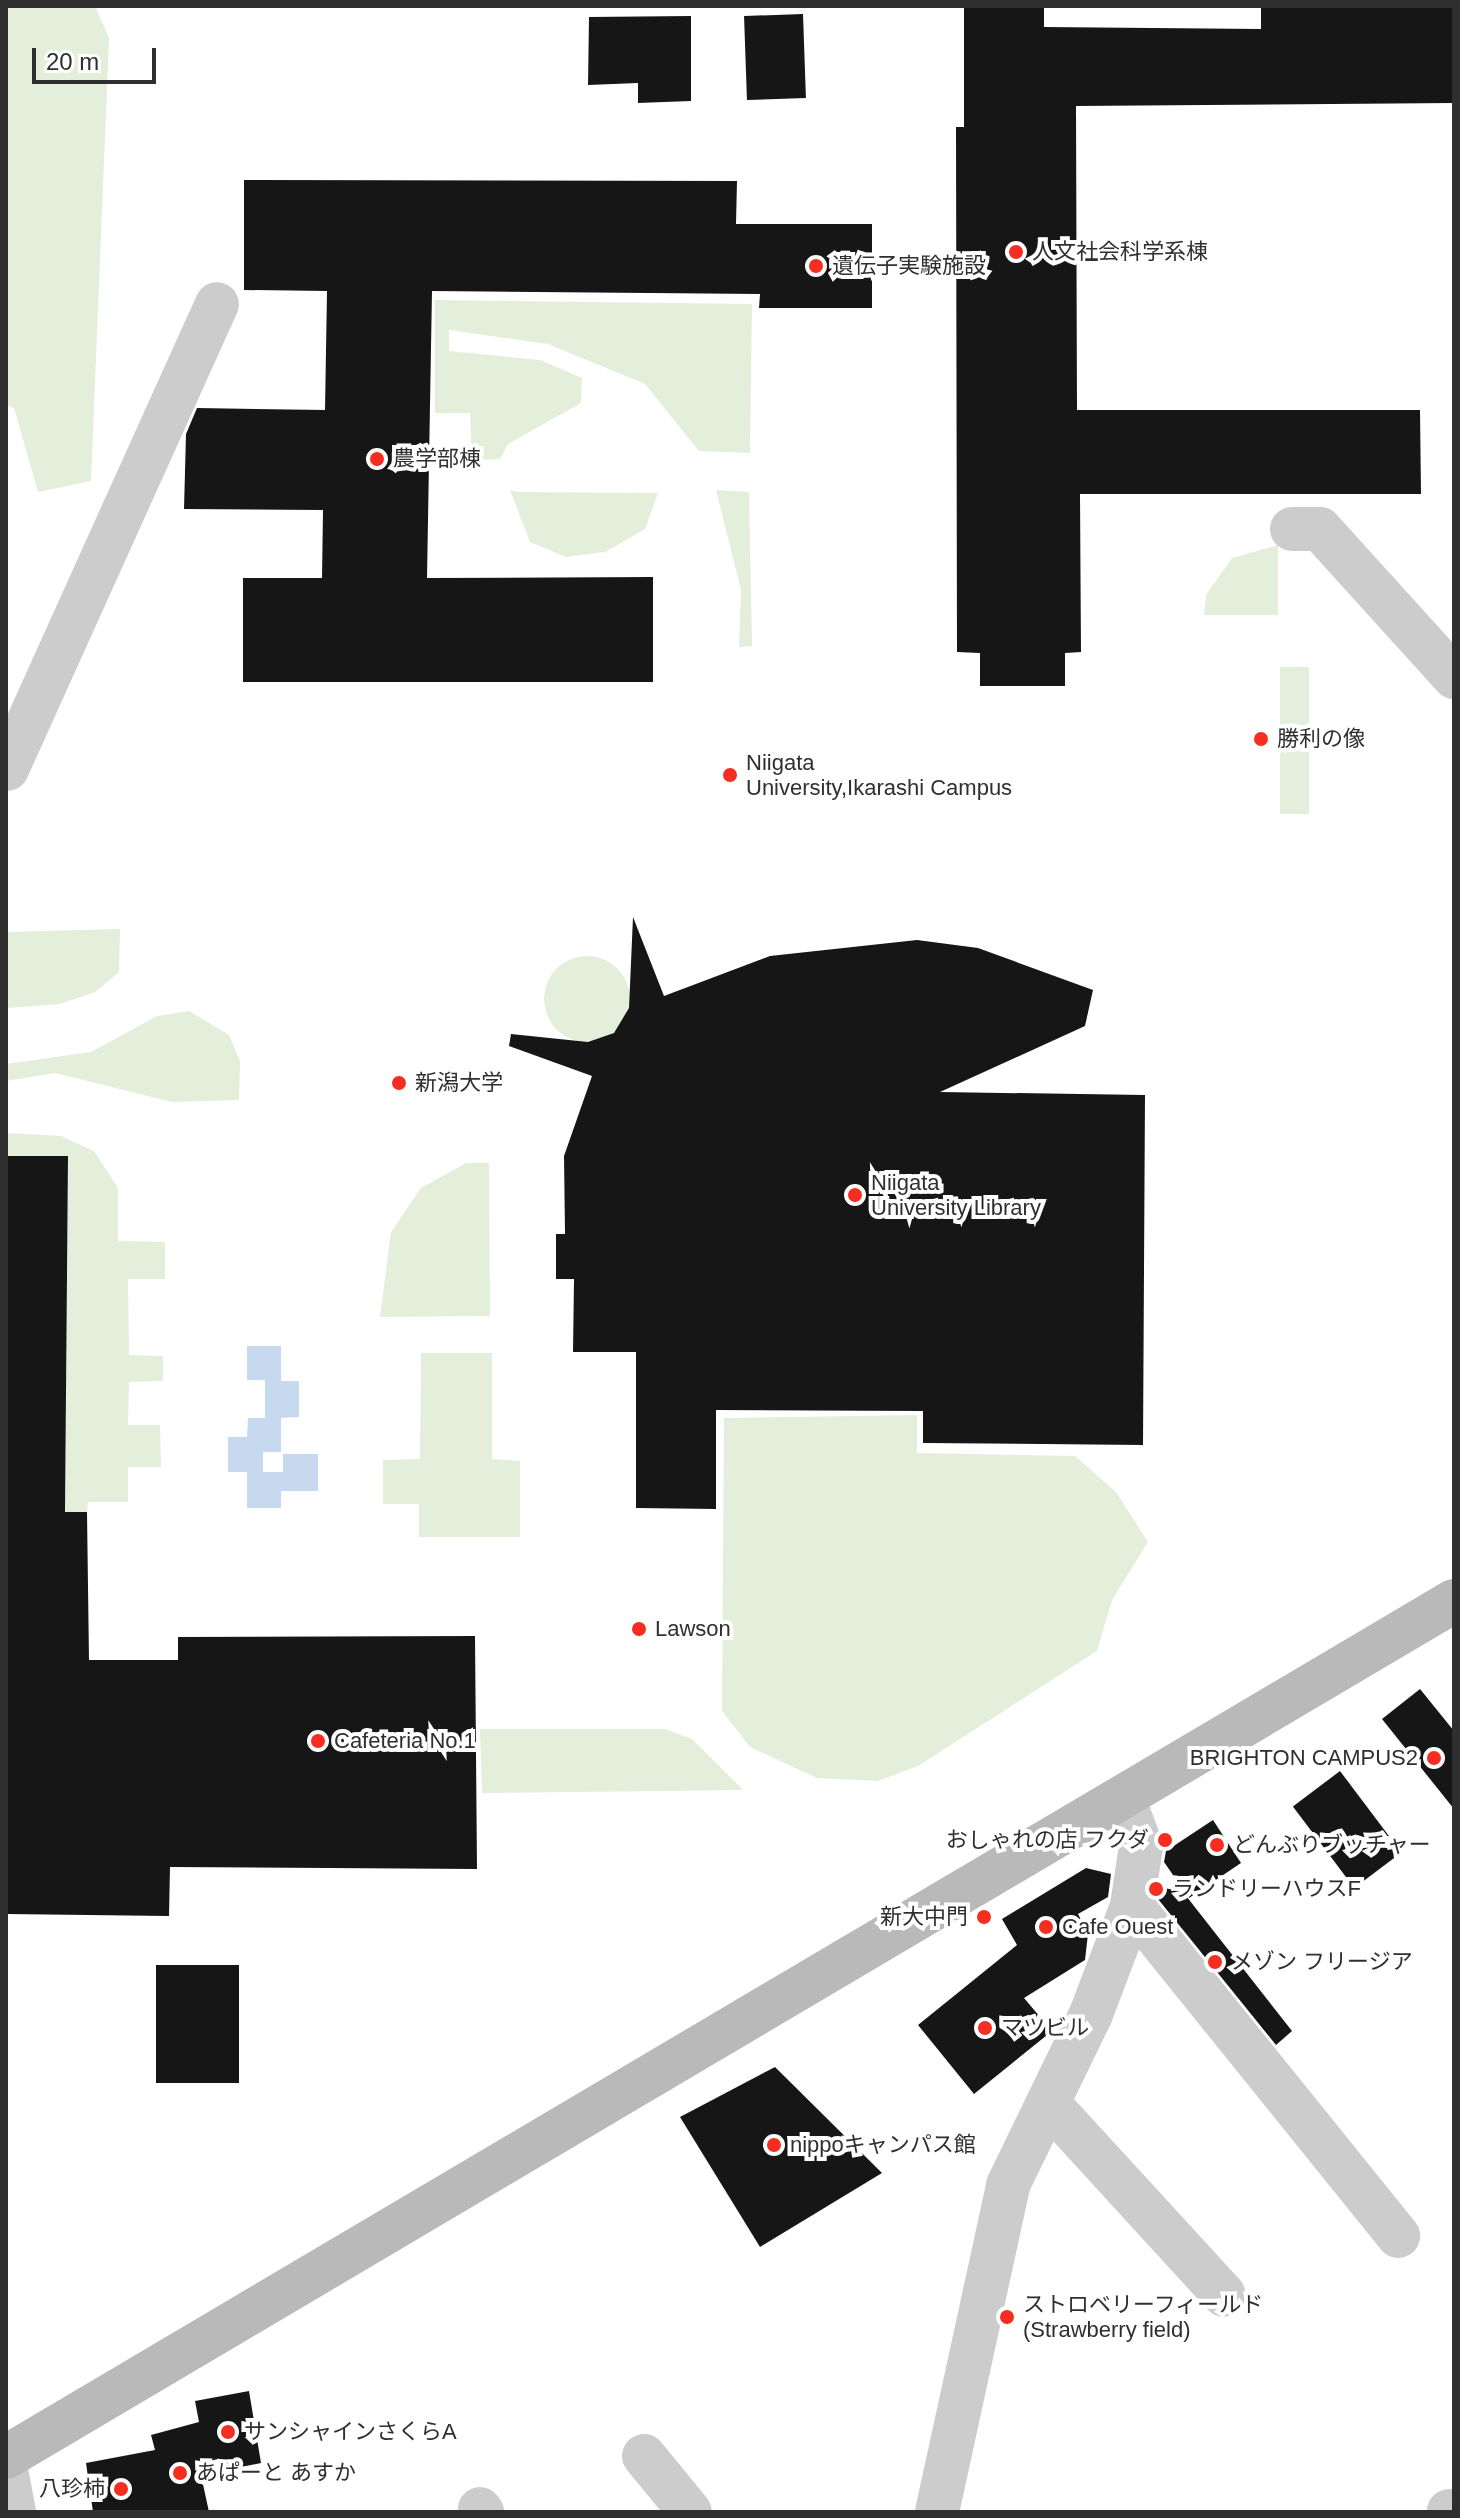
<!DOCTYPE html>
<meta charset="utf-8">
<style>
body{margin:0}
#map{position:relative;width:1460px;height:2518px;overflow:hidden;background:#fff;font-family:Arial,"Noto Sans JP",sans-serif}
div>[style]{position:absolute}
.green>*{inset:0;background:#e3eedb;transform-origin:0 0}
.round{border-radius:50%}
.water>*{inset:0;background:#c6d9ef}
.building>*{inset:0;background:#161616;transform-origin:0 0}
.street>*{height:44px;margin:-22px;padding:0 22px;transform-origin:22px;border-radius:22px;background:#ccc}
.secondary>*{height:44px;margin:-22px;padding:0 22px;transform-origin:22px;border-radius:22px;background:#b9b9b9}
.dots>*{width:22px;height:22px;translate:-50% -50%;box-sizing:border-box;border:4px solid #fff;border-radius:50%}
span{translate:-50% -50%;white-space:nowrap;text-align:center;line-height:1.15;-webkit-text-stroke:8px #fff;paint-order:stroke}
.poi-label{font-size:22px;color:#2f2f2f}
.left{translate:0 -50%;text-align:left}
.right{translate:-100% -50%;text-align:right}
.frame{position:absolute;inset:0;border:8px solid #2f2f2f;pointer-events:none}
.scale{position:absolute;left:32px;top:48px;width:124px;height:36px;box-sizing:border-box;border:4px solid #2f2f2f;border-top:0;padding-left:10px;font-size:24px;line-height:28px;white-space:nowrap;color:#2f2f2f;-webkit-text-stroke:6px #fff;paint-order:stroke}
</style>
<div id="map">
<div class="green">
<div style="clip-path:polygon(6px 6px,95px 6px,109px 38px,91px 481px,38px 492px,14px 408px,6px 405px)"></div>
<div style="clip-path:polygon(435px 300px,752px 304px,750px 453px,699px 451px,645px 384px,548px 344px,449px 330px,449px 351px,540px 360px,582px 378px,581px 403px,508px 444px,500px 459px,472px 460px,470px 413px,435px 413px)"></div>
<div style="clip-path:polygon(510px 490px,518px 492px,658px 493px,645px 529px,605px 552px,566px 557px,530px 542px)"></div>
<div style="clip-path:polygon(716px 490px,749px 492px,752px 646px,739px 647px,741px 590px)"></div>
<div style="clip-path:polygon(1278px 545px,1278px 615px,1204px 615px,1206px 595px,1232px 558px)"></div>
<div style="left:1280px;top:667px;width:29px;height:147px"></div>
<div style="clip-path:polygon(120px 929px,119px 972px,95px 992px,60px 1004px,6px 1008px,6px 932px)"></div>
<div class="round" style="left:544px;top:956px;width:86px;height:86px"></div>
<div style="clip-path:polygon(189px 1011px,229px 1035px,240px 1061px,239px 1100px,172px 1102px,55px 1073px,6px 1081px,6px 1064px,91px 1052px,157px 1016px)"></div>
<div style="clip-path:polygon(6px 1133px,61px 1136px,94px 1151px,118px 1188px,118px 1241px,165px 1242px,165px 1279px,128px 1279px,129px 1355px,163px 1356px,163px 1381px,129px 1382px,128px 1425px,160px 1425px,161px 1467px,128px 1467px,128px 1502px,88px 1502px,87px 1512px,65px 1512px,68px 1156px,6px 1156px)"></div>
<div style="clip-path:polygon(466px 1163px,489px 1163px,490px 1316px,380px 1317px,391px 1232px,421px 1188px)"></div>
<div style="clip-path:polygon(421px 1353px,492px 1353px,492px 1459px,520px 1461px,520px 1537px,419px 1537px,419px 1504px,383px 1504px,383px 1460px,420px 1459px)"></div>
<div style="clip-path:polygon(917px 1415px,917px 1453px,1075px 1456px,1116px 1492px,1148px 1542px,1112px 1600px,1097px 1651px,918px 1766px,878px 1781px,817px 1778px,750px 1747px,722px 1711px,724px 1418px)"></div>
<div style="clip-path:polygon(480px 1729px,665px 1729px,692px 1739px,743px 1790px,482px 1793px)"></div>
</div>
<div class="water">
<div style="clip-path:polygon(247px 1346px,281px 1346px,281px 1381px,299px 1381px,299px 1417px,281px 1418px,281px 1452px,263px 1452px,263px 1472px,283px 1472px,283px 1454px,318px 1454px,318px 1491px,281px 1491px,281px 1508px,247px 1508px,247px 1472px,228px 1472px,228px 1437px,247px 1437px,248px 1418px,265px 1418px,265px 1380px,247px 1380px)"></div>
</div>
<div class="building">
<div style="clip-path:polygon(964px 6px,1044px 6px,1044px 27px,1261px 29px,1261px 6px,1454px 6px,1454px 103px,1076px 106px,1077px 410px,1420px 410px,1421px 494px,1080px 494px,1081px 652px,1065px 653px,1065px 686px,980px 686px,980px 653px,957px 652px,956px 127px,964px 127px)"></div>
<div style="left:803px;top:14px;width:84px;height:59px;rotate:88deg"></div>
<div style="clip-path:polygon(691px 16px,691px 101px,638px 103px,638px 83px,588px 85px,589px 17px)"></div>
<div style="clip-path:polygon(244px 180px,737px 181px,736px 224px,872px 224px,872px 308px,759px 308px,760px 294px,432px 291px,427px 578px,653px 577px,653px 682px,243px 682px,243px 578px,322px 578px,323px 510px,184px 509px,186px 434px,197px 408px,325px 410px,327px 291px,244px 290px)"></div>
<div style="clip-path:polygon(633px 917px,664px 996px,770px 956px,917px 940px,978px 948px,1093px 990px,1085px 1026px,940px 1092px,1145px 1095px,1143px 1445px,923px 1443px,923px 1411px,716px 1410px,716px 1509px,636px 1508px,636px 1352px,573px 1352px,574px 1279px,556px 1279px,556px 1234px,565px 1234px,564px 1156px,592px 1076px,509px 1046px,511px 1034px,588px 1042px,614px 1033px,629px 1008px)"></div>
<div style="clip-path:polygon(6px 1156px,68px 1156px,65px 1512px,87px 1512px,89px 1660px,178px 1660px,178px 1637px,475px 1636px,477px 1869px,170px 1867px,169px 1916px,6px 1914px)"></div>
<div style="clip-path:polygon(1420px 1689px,1454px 1731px,1454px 1809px,1382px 1719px)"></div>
<div style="left:1340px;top:1771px;width:102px;height:59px;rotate:53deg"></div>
<div style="clip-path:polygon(1213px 1820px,1241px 1863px,1189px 1898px,1164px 1862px,1166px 1851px)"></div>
<div style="clip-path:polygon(1086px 1868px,1111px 1874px,1108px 1897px,1078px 1914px,1088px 1934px,1085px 1960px,1024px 1998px,1052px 2031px,974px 2094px,918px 2025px,1017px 1945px,1002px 1919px)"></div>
<div style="clip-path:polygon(1160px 1887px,1183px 1892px,1292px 2031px,1276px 2045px,1158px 1899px)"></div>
<div style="left:156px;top:1965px;width:83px;height:118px"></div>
<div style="clip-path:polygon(775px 2067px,882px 2173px,760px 2247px,680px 2117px)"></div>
<div style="clip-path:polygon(249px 2391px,261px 2463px,201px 2475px,209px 2512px,93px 2512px,86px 2463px,155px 2450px,151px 2435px,199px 2422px,195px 2401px)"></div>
</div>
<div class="street">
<div style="left:1292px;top:529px;width:28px"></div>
<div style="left:1320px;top:529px;width:200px;rotate:47.8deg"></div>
<div style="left:7px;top:769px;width:510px;rotate:-65.7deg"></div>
<div style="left:1132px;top:1906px;width:424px;rotate:51.1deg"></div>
<div style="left:1048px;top:2103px;width:260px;rotate:47.5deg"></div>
<div style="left:644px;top:2456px;width:72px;rotate:50.6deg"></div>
<div style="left:6px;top:2470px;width:43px;rotate:79.2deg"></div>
<div style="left:480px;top:2509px;width:4px;rotate:56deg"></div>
<div style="left:1449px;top:2511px;width:1px;rotate:45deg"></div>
<div style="left:937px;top:2512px;width:335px;rotate:-77.7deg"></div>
<div style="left:1008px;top:2185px;width:190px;rotate:-64.1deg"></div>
<div style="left:1091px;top:2014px;width:116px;rotate:-69.2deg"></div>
<div style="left:1132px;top:1906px;width:61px;rotate:-81.5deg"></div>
<div style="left:1141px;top:1846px;width:51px;rotate:-110.6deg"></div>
</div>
<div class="secondary">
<div style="left:6px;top:2457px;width:1682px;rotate:-30.59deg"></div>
</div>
<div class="dots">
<div style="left:1016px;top:252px;background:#f62e21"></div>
<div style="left:816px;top:266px;background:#f62e21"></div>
<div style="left:377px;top:459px;background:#f62e21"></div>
<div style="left:1261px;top:739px;background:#f62e21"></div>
<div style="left:730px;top:775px;background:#f62e21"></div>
<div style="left:399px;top:1083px;background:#f62e21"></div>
<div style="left:855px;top:1195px;background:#f62e21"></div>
<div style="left:639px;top:1629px;background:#f62e21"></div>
<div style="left:318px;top:1741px;background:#f62e21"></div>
<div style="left:1434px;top:1758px;background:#f62e21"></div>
<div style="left:1165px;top:1840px;background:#f62e21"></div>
<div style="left:1217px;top:1845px;background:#f62e21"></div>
<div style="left:1156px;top:1889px;background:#f62e21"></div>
<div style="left:984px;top:1917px;background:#f62e21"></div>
<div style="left:1046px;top:1927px;background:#f62e21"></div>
<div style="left:1215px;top:1962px;background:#f62e21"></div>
<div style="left:985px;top:2028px;background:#f62e21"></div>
<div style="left:774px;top:2145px;background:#f62e21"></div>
<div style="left:1007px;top:2317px;background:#f62e21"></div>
<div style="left:228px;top:2432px;background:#f62e21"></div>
<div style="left:180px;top:2473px;background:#f62e21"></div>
<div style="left:121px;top:2489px;background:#f62e21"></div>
</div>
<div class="poi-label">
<span class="left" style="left:1032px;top:252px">人文社会科学系棟</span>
<span class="left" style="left:832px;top:266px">遺伝子実験施設</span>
<span class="left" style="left:393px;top:459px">農学部棟</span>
<span class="left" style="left:1277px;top:739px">勝利の像</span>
<span class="left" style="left:746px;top:775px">Niigata<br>University,Ikarashi Campus</span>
<span class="left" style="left:415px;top:1083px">新潟大学</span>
<span class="left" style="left:871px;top:1195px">Niigata<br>University Library</span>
<span class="left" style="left:655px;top:1629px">Lawson</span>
<span class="left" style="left:334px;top:1741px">Cafeteria No.1</span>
<span class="right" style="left:1418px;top:1758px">BRIGHTON CAMPUS2</span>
<span class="right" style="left:1149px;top:1840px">おしゃれの店 フクダ</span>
<span class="left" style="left:1233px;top:1845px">どんぶりブッチャー</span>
<span class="left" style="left:1172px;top:1889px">ランドリーハウスF</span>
<span class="right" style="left:968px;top:1917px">新大中門</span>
<span class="left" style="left:1062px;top:1927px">Cafe Ouest</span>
<span class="left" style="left:1231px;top:1962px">メゾン フリージア</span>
<span class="left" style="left:1001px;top:2028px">マツビル</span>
<span class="left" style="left:790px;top:2145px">nippoキャンパス館</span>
<span class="left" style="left:1023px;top:2317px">ストロベリーフィールド<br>(Strawberry field)</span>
<span class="left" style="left:244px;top:2432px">サンシャインさくらA</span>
<span class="left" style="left:196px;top:2473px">あぱーと あすか</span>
<span class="right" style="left:105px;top:2489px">八珍柿</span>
</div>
<div class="frame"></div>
<div class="scale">20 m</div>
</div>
